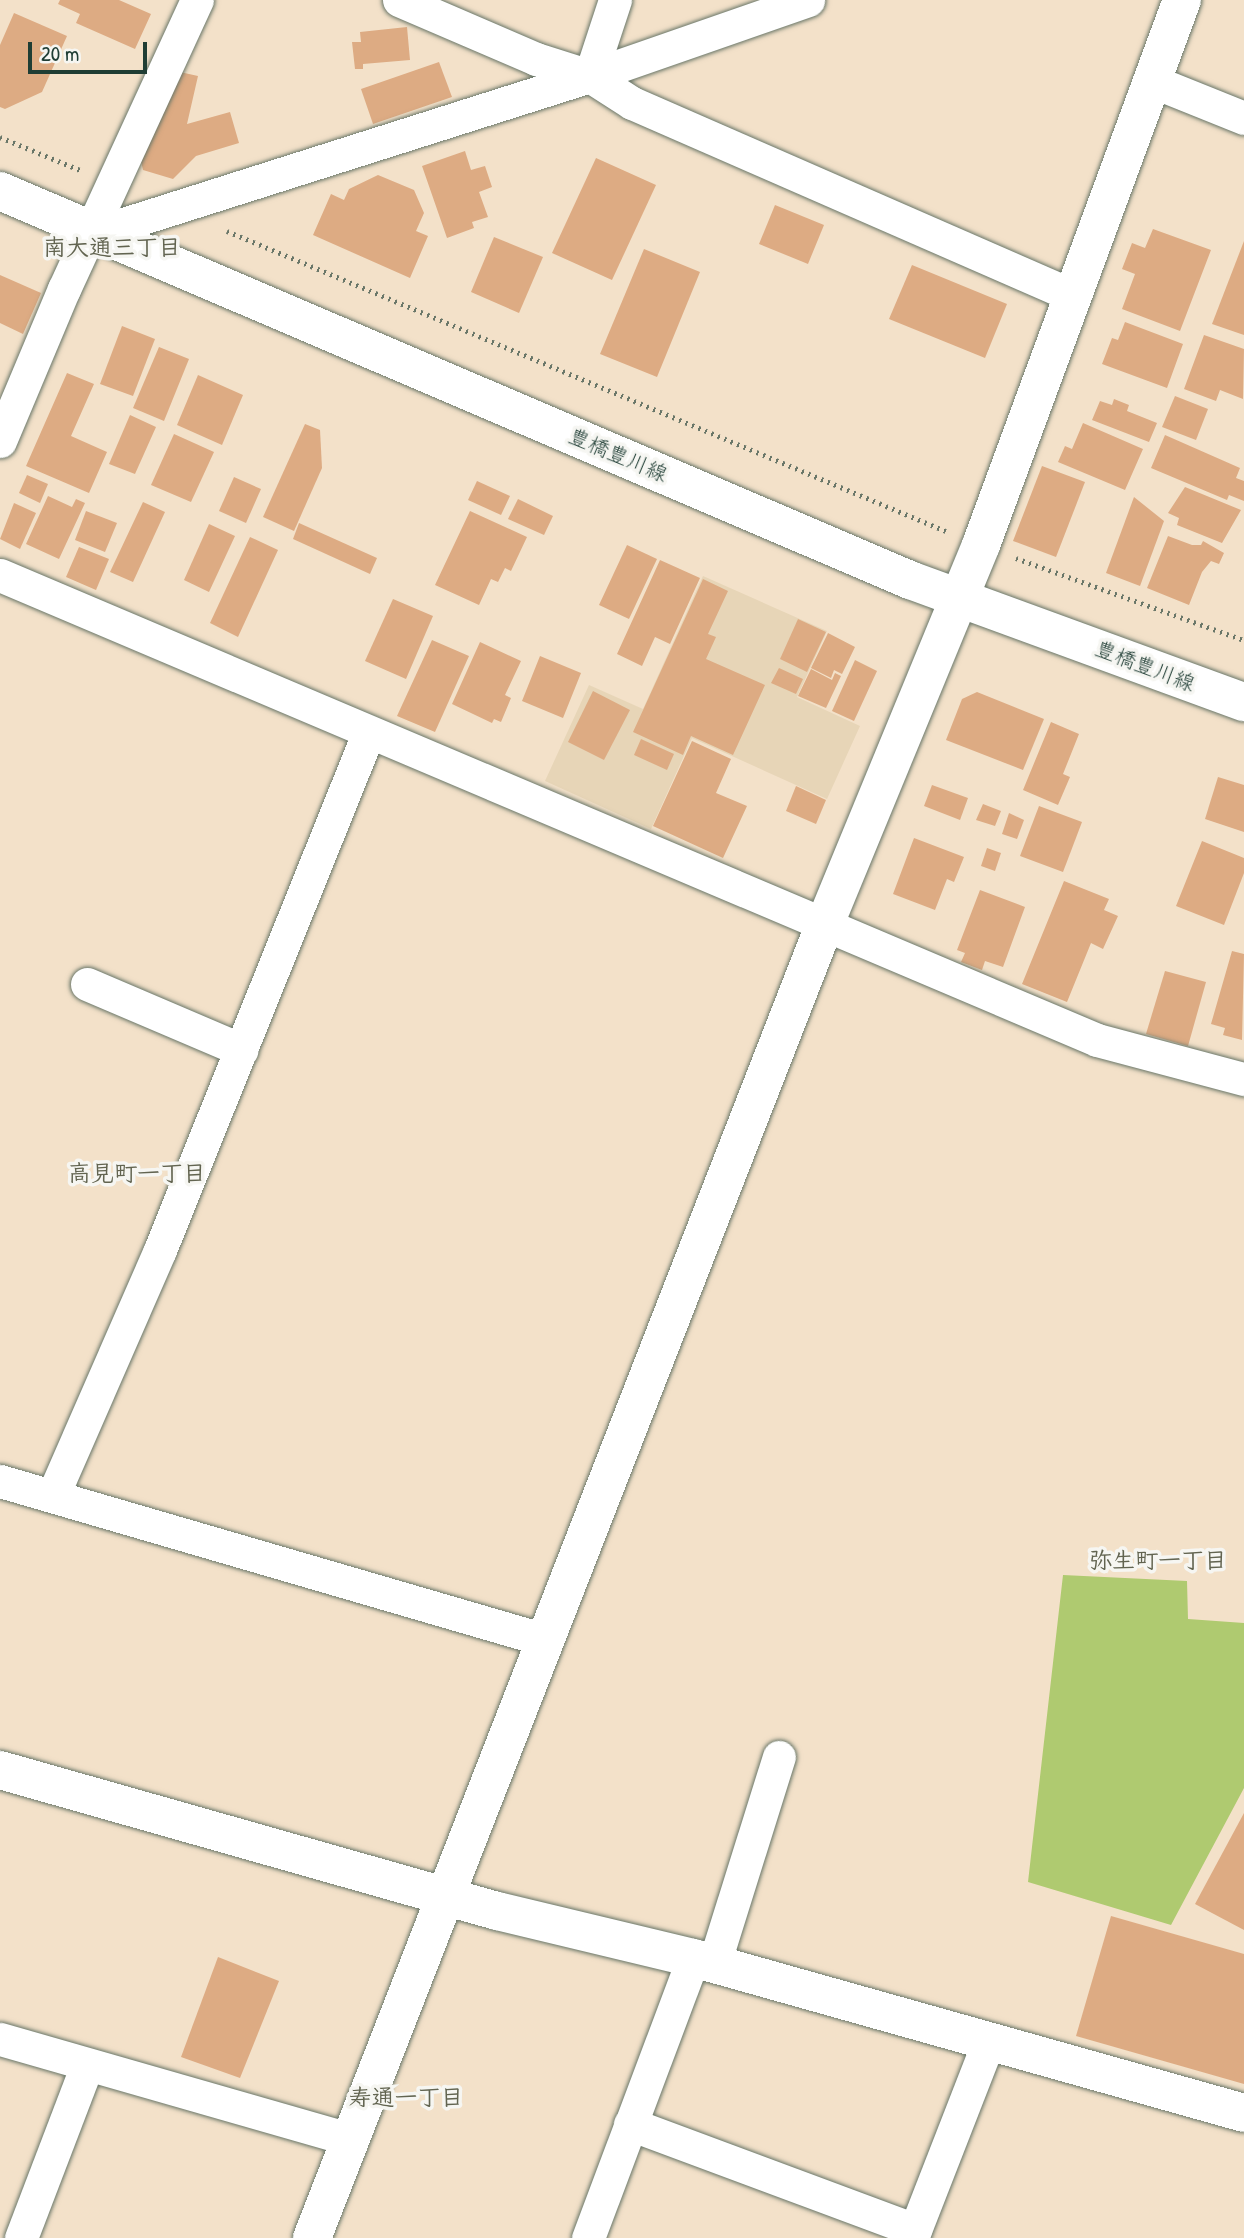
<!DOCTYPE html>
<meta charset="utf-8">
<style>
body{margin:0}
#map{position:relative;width:1244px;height:2238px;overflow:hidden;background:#f3e1c9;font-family:"Patrick Hand","Klee One",sans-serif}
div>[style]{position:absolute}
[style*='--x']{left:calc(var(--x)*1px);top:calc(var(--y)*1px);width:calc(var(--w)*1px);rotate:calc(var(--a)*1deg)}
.built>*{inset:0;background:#e7d5b7}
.green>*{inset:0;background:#afca70}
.building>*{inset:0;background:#ddab83}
.path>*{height:4.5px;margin-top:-2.25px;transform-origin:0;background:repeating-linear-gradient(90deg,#697668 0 2px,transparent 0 7px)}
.roads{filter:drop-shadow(0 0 2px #697668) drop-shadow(0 0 2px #697668)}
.street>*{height:33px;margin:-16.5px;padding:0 16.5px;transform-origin:16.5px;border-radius:16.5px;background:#fff}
.secondary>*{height:38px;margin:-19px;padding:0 19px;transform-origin:19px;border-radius:19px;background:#fff}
span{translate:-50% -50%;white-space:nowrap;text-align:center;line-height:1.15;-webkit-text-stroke:7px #f6f6f2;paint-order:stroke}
.street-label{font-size:21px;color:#1f3d34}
.neighbourhood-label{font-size:23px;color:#626450;font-weight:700}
.scale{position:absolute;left:28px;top:42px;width:119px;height:32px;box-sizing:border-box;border:4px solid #1f3d34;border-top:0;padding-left:9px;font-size:21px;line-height:24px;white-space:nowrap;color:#1f3d34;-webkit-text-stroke:5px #f6f6f2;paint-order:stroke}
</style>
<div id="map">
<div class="built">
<div style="clip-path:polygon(703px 576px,827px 631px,797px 697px,860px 726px,827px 799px,692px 738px,651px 829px,545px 781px,589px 685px,643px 709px)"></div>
</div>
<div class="green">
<div style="clip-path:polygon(1063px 1575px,1187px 1581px,1188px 1619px,1244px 1623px,1244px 1788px,1171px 1925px,1028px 1882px)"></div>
</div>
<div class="building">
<div style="clip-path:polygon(60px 0,119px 0,151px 14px,135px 49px,76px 23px,80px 14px,58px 4px)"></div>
<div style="clip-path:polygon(14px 13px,67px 36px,42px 92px,5px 109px,0 107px,0 45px)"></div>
<div style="clip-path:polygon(407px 27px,410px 60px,363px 64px,363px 69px,355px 69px,352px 42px,361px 42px,360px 32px)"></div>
<div style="clip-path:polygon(439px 62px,452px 97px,373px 124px,361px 89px)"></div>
<div style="clip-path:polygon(171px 70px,198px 76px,187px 124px,230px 112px,239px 143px,196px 156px,173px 179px,143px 170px,136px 139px)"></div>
<div style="clip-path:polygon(465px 151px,471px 170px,485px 166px,492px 187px,479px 192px,488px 217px,472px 222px,474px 228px,447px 238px,422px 166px)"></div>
<div style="clip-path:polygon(596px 158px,656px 185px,612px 280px,552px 253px)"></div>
<div style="clip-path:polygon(378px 175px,414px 190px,424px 213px,416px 231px,428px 236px,410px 278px,313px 235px,331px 194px,344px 200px,349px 189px)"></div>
<div style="clip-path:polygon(775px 205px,824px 225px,808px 264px,759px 244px)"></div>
<div style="clip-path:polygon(1153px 229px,1211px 250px,1180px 331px,1122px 309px,1135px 274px,1122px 269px,1132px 243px,1145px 248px)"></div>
<div style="clip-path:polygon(494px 237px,543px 257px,519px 313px,471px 292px)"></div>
<div style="clip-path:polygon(1244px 241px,1244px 335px,1212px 324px)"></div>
<div style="clip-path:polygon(644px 249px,700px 272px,657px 377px,600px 354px)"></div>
<div style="clip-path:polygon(912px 265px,1007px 304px,985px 358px,889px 319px)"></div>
<div style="clip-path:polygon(0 275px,41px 293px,23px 334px,0 323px)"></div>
<div style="clip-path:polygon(1125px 322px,1183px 344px,1167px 388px,1102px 364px,1112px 338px,1118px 340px)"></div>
<div style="clip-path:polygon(122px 326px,155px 339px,133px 396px,100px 384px)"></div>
<div style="clip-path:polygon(1204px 335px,1244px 349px,1243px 399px,1220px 390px,1216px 401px,1184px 389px)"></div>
<div style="clip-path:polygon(159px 347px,189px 359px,164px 421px,133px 408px)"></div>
<div style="clip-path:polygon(67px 373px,94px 384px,71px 436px,107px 452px,89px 493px,26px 466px)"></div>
<div style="clip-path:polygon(198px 375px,243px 395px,222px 445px,177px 425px)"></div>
<div style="clip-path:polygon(1175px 396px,1208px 409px,1196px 440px,1162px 427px)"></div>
<div style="clip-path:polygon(1114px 399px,1129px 405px,1127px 411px,1157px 423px,1149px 442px,1092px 420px,1100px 401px,1112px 405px)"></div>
<div style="clip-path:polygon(130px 415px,156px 427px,135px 474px,109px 464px)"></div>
<div style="clip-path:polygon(1083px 423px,1143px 449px,1125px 490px,1058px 462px,1065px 446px,1072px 449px)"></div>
<div style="clip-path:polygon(305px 424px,320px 430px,322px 468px,294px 531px,263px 517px)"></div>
<div style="clip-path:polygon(174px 434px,214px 452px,191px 502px,151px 485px)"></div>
<div style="clip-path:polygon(1165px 435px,1240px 468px,1236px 478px,1244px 481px,1244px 501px,1229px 495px,1227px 500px,1151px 468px)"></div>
<div style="clip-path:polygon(1042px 466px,1085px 482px,1056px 557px,1013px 541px)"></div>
<div style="clip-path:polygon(27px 475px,48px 484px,40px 503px,19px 493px)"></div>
<div style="clip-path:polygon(234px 477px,261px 489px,246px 523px,219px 511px)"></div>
<div style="clip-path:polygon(477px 481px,510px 496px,501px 515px,468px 500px)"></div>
<div style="clip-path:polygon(1185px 487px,1241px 510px,1222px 543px,1177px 525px,1179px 518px,1168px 513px)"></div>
<div style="clip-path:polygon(48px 496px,72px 507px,76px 499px,85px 503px,59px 559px,26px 544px)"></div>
<div style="clip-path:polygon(1134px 497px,1164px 521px,1140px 586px,1106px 573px)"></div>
<div style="clip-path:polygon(518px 499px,553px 516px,544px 535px,508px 519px)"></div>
<div style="clip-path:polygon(143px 502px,165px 512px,133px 582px,110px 572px)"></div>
<div style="clip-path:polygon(14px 503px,36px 513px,20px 549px,0 539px)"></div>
<div style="clip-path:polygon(86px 511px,117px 523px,105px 552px,75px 540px)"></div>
<div style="clip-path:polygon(470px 511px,527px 537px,511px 571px,505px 568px,498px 582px,491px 579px,479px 605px,435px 585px)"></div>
<div style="clip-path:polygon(299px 523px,377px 558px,370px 574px,293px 539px)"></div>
<div style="clip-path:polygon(209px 524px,235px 536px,209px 592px,184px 580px)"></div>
<div style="clip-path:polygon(1168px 536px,1192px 545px,1201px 545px,1203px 541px,1224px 553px,1219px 564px,1211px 561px,1202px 572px,1189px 605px,1147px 588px)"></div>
<div style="clip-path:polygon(250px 537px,278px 550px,238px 637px,210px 623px)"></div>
<div style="clip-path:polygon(627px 545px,657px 559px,629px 619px,599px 605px)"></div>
<div style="clip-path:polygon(79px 547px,109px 559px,96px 590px,66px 577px)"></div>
<div style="clip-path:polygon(660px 560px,700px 578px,670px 644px,655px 637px,642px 666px,617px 654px)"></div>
<div style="clip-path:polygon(703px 579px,728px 591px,708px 634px,716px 637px,706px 659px,765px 685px,733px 755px,691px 736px,683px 755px,633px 732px)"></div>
<div style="clip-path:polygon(393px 599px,433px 616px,406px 679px,365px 661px)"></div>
<div style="clip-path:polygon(798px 619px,826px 632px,807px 672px,780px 659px)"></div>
<div style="clip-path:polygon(828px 633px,855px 647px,842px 674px,834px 670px,831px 678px,811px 668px)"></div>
<div style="clip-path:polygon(432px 640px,469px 656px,435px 732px,397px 716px)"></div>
<div style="clip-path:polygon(480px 642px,521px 661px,505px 695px,511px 698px,501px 722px,494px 719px,492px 723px,452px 704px)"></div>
<div style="clip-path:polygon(540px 656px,581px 673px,563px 718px,522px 701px)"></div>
<div style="clip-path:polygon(855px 660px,877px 671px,854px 721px,832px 711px)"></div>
<div style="clip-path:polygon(779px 668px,803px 679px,796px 694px,771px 683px)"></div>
<div style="clip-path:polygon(811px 669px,832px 680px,835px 673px,841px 676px,826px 708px,798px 696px)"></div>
<div style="clip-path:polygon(593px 691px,630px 710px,604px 760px,568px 742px)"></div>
<div style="clip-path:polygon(977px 692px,1044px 719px,1023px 770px,946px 740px,962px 699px)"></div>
<div style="clip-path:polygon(1051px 722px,1079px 734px,1063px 774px,1070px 777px,1058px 805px,1023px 790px)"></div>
<div style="clip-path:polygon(641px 739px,674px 754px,667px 770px,634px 755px)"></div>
<div style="clip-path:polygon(692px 741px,731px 759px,716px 793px,747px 806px,723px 858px,653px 826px)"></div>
<div style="clip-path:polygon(1218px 777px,1244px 785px,1244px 832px,1205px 819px)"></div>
<div style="clip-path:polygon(932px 785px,968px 798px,960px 820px,924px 806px)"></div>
<div style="clip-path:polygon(796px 786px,826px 800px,816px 824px,786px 811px)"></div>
<div style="clip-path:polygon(983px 804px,1001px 811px,995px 826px,976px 820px)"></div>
<div style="clip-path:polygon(1039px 806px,1082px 822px,1063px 872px,1020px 856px)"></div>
<div style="clip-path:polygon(1009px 813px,1024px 820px,1017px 839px,1002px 834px)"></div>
<div style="clip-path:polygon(914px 838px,964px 857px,954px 882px,947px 879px,935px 910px,893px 894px)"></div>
<div style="clip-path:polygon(1202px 841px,1244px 858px,1244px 873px,1224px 925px,1176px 906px)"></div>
<div style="clip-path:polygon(987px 848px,1001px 853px,995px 871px,981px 866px)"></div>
<div style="clip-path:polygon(1064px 881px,1109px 899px,1104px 910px,1118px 916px,1103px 949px,1091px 943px,1067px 1002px,1022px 984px)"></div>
<div style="clip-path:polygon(980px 890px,1025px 907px,1003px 967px,985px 961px,982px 970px,961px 962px,965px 953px,957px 950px)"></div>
<div style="clip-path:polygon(1232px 951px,1244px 954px,1242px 1040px,1223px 1035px,1225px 1028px,1211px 1024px)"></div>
<div style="clip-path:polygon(1165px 971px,1206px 982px,1188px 1046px,1146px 1034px)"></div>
<div style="clip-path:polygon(1244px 1813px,1244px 1930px,1195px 1904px)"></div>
<div style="clip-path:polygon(1111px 1916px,1244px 1954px,1244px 2084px,1076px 2036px)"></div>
<div style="clip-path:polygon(218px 1957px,279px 1981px,240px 2078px,181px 2057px)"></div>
</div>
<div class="path">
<div style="--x:0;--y:137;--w:87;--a:22.4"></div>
<div style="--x:227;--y:231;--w:779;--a:22.65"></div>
<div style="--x:1016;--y:558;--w:242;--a:19.8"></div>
</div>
<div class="roads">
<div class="street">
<div style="--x:399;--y:0;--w:149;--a:23.3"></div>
<div style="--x:536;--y:59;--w:57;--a:17.5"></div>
<div style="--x:590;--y:76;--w:50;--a:32.7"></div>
<div style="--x:632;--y:103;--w:479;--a:23.6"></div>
<div style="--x:590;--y:76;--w:80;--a:-71.8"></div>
<div style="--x:1152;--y:81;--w:99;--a:21.9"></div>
<div style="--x:92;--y:234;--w:522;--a:-17.6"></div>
<div style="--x:590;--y:76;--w:231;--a:-19.2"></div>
<div style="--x:0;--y:441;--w:165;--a:-67.2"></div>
<div style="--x:64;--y:289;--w:318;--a:-65.3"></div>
<div style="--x:0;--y:575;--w:1191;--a:22.97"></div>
<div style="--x:1097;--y:1040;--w:152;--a:14.9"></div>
<div style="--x:87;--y:984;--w:168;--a:23.1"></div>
<div style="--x:0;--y:1481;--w:568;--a:16.26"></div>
<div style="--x:53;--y:1495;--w:267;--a:-66.4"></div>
<div style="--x:160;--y:1250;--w:556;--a:-68.05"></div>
<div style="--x:714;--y:1964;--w:217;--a:-72.6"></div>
<div style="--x:0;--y:2039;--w:366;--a:16"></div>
<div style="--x:630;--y:2124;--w:304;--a:20.4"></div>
<div style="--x:21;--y:2238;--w:185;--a:-69.1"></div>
<div style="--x:588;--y:2238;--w:299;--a:-69.4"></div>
<div style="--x:912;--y:2238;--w:212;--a:-68.7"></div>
</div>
<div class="secondary">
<div style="--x:0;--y:191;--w:990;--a:23.15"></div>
<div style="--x:910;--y:580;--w:356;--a:20.1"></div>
<div style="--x:0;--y:1770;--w:517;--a:15.84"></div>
<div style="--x:497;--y:1911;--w:202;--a:13.5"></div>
<div style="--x:693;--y:1958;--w:572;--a:15.71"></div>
<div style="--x:312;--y:2238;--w:1408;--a:-68.68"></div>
<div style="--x:824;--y:926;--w:412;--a:-67.6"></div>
<div style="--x:981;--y:545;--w:581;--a:-69.76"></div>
</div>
</div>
<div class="street-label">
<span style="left:618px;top:455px;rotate:23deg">豊橋豊川線</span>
<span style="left:1145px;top:666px;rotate:21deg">豊橋豊川線</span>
</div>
<div class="neighbourhood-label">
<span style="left:112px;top:247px">南大通三丁目</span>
<span style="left:137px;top:1173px">高見町一丁目</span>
<span style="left:1158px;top:1560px">弥生町一丁目</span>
<span style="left:406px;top:2097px">寿通一丁目</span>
</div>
<div class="scale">20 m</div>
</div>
